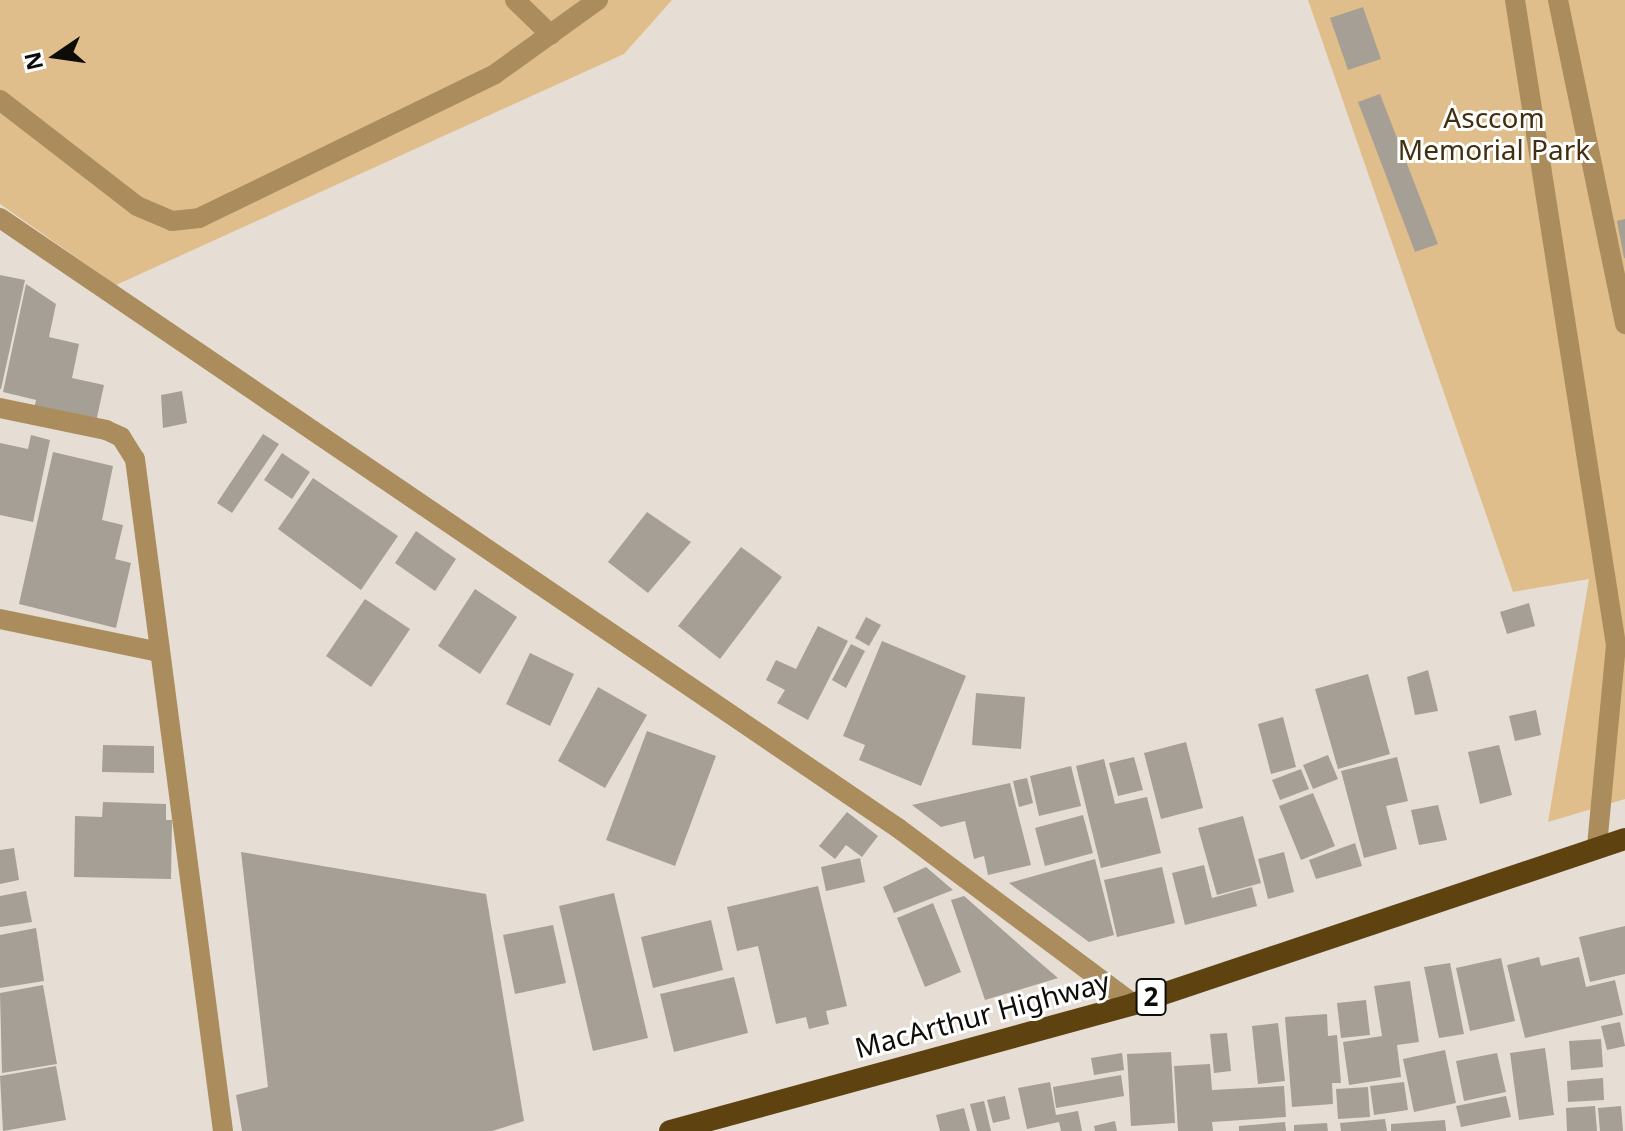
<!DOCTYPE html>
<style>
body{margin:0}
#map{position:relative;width:1625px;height:1131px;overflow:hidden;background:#e6ded4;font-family:"Noto Sans",sans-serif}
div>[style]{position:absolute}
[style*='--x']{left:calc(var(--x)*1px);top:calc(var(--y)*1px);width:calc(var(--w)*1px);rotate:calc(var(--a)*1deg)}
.green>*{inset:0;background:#dfbe8b}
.building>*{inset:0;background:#a69f95}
.service>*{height:20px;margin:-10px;padding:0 10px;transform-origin:10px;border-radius:10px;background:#ab8d5d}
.minor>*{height:20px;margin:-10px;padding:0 10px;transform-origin:10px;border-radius:10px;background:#ab8d5d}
.trunk>*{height:22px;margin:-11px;padding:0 11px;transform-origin:11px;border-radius:11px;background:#5e420f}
span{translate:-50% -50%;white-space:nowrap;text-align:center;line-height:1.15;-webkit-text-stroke:6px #fff;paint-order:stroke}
.shield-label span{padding:2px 6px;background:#fff;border:2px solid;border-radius:6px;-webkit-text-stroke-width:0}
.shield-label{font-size:26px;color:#0e0c08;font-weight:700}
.park-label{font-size:28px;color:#422f0f}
.street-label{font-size:28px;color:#0e0c08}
.north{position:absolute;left:16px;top:16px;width:80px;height:80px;-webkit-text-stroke:6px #fff;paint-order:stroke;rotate:257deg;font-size:22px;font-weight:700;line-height:32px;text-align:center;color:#0e0c08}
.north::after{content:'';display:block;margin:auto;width:28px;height:36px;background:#0e0c08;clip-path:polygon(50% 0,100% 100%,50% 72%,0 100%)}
</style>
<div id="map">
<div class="green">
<div style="clip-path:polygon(0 0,672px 0,624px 54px,116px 285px,0 204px)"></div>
<div style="clip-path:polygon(1308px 0,1625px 0,1625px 799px,1548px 822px,1589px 579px,1513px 592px)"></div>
</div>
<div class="building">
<div style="clip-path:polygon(1363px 7px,1381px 59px,1348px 70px,1330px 18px)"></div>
<div style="clip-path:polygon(1380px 94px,1438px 244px,1415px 252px,1358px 102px)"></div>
<div style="clip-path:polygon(1625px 219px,1625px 258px,1624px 258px,1617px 221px)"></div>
<div style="clip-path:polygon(0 275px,25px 280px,1px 389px,0 389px)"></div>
<div style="clip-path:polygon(26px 284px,56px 304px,49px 337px,79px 344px,72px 378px,104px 385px,96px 422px,34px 409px,36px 400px,3px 392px)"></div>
<div style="clip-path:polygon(182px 391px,187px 423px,163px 428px,161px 395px)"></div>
<div style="clip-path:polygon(263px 434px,279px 444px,232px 513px,217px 503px)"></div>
<div style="clip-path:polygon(31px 435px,50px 440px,33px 522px,0 515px,0 443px,28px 449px)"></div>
<div style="clip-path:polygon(53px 452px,113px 466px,102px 520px,123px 525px,115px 559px,131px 563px,116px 628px,19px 604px)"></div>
<div style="clip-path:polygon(282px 453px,310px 472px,292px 499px,264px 480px)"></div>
<div style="clip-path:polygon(313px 478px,398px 536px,361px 590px,278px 529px)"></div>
<div style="clip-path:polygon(647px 512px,691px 542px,648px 593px,608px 562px)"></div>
<div style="clip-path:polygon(416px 531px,456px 559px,435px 591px,395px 563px)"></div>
<div style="clip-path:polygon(741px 547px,782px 577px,720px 659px,678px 626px)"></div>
<div style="clip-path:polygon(475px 589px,517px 617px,480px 674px,438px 646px)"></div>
<div style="clip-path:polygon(365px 599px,410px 629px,371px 687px,326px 656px)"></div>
<div style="clip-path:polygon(1529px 603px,1535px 626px,1507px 634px,1500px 612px)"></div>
<div style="clip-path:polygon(866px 617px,881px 625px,869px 646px,855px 638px)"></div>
<div style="clip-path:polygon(818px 626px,848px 641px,808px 720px,777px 703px,785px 690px,766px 680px,776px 660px,796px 669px)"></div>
<div style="clip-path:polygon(882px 641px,966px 676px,921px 786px,859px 760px,865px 745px,843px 736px)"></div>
<div style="clip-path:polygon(851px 644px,865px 651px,846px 688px,832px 680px)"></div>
<div style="clip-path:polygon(530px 653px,574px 674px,550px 726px,506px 704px)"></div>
<div style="clip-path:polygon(1428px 670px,1438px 711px,1415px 715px,1407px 677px)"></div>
<div style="clip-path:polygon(1368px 674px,1390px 754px,1338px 769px,1315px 689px)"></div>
<div style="clip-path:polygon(598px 687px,647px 715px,605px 788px,558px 761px)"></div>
<div style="clip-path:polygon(976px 693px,1025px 697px,1021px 749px,972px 745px)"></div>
<div style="clip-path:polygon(1536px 710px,1541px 735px,1515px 741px,1509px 716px)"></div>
<div style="clip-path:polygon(1283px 717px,1296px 767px,1271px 774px,1258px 724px)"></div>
<div style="clip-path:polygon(647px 731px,716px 756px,675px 866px,606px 840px)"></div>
<div style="clip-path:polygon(1186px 742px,1203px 808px,1161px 819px,1144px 753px)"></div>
<div style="clip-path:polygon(103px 745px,154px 746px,154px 773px,102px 772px)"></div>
<div style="clip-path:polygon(1499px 745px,1512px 795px,1480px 804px,1468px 752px)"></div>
<div style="clip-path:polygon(1328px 755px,1338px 779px,1313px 789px,1303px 765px)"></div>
<div style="clip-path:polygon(1134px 757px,1143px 790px,1118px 796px,1109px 763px)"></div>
<div style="clip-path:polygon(1397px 757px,1408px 801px,1386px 806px,1397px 849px,1364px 858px,1341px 771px)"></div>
<div style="clip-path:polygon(1104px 759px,1115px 804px,1147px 797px,1161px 853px,1101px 868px,1076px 766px)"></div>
<div style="clip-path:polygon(1071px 766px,1081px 806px,1039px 816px,1030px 776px)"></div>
<div style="clip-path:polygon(1301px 769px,1309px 789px,1280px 800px,1272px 780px)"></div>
<div style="clip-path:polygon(1027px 778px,1033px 803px,1019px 807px,1013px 781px)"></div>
<div style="clip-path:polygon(1010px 783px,1031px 865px,988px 875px,984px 856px,974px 859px,965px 821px,941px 827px,912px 805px)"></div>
<div style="clip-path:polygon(1313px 793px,1335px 846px,1301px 860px,1279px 806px)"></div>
<div style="clip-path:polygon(103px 802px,166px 804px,166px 820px,172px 820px,171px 879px,74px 877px,75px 816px,102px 817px)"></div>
<div style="clip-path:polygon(1438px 805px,1447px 840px,1419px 845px,1411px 810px)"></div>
<div style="clip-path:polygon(847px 812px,878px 836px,862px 857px,846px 845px,835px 859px,819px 846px)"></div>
<div style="clip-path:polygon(1083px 815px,1093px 853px,1045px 866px,1035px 828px)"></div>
<div style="clip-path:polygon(1243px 816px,1261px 883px,1217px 895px,1198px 828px)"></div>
<div style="clip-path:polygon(1355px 843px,1362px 866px,1316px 879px,1309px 860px)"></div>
<div style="clip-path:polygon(14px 848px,19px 880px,0 884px,0 850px)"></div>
<div style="clip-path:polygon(241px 852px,486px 894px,524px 1121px,492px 1131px,242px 1131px,236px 1095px,268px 1087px)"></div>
<div style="clip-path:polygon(1284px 852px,1294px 892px,1268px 899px,1258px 859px)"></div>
<div style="clip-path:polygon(860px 858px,865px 882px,826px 891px,821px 867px)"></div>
<div style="clip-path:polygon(1095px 859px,1114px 935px,1089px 942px,1009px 883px)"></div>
<div style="clip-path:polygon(1204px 865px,1212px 898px,1252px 887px,1257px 906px,1185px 925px,1172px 873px)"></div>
<div style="clip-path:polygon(926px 867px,953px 890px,894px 913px,883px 887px)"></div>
<div style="clip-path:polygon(1162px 867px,1175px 923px,1117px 937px,1104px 880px)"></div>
<div style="clip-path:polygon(818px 886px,847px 1006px,826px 1011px,829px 1024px,809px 1029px,806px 1017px,776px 1024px,758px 946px,737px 951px,727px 907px)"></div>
<div style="clip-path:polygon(26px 891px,32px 922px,0 927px,0 896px)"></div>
<div style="clip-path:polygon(614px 893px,648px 1038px,593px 1051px,559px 906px)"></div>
<div style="clip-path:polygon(964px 896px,1030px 954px,1058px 978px,985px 1000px,951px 900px)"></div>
<div style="clip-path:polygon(933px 903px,961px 972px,925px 987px,897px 918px)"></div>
<div style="clip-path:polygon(711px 920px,723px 970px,653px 988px,641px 937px)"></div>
<div style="clip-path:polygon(553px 925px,566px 983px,515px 994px,503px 935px)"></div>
<div style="clip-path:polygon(1625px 926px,1625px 974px,1590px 982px,1579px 937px)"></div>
<div style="clip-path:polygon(36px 928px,44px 981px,0 988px,0 935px)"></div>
<div style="clip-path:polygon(1539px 957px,1541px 966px,1579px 957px,1586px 987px,1615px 980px,1623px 1015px,1525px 1038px,1507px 965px)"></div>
<div style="clip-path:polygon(1501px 958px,1515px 1021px,1470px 1031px,1456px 968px)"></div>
<div style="clip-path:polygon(1450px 963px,1464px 1034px,1439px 1038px,1424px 967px)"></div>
<div style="clip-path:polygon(734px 977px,748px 1033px,674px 1052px,660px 994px)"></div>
<div style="clip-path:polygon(1410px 981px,1419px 1042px,1397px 1045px,1401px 1077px,1349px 1085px,1343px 1042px,1382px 1036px,1374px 986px)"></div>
<div style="clip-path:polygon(43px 985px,57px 1064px,2px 1073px,0 993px)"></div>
<div style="clip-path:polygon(1366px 1000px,1370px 1035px,1341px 1038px,1337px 1003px)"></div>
<div style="clip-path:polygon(1327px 1014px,1328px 1036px,1337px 1035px,1341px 1083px,1332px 1083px,1333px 1104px,1292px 1107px,1285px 1017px)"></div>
<div style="clip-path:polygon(1620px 1022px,1625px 1046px,1607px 1050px,1601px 1026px)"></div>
<div style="clip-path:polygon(1278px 1023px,1285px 1081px,1258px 1084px,1252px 1026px)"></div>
<div style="clip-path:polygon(1227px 1033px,1231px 1071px,1214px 1073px,1210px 1034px)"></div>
<div style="clip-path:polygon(1601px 1039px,1603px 1067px,1571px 1070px,1569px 1041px)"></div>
<div style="clip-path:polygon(1545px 1048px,1554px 1115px,1519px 1120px,1510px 1053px)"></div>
<div style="clip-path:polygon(1445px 1050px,1456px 1103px,1414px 1112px,1403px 1059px)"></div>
<div style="clip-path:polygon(1171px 1052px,1175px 1123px,1131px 1126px,1127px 1054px)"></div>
<div style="clip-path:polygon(1122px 1053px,1124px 1070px,1094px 1075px,1091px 1058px)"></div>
<div style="clip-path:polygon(1497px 1053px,1506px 1092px,1464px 1101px,1456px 1061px)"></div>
<div style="clip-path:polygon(1210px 1064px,1212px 1090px,1284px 1086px,1286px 1117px,1212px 1122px,1213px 1131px,1178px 1131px,1174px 1066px)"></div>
<div style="clip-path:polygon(56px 1066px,66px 1120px,3px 1131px,0 1076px)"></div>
<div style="clip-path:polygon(1121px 1075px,1124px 1096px,1056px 1108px,1053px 1087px)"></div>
<div style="clip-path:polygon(1603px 1078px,1604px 1100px,1568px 1102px,1567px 1081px)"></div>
<div style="clip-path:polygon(1050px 1082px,1056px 1115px,1078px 1111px,1082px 1131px,1061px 1131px,1059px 1122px,1027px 1129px,1018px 1088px)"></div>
<div style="clip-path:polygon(1404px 1082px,1408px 1110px,1374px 1115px,1370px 1086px)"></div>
<div style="clip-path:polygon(1368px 1087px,1370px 1117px,1338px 1119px,1336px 1089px)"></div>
<div style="clip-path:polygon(1005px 1096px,1010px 1119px,993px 1123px,987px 1100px)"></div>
<div style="clip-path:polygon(1506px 1096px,1511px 1117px,1461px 1127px,1456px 1106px)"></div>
<div style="clip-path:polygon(984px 1101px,991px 1131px,977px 1131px,970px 1104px)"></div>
<div style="clip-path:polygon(1595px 1106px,1597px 1131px,1567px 1131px,1566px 1108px)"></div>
<div style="clip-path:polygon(1621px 1106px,1623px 1131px,1600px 1131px,1598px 1108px)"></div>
<div style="clip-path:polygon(964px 1108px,970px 1131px,940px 1131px,936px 1115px)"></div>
<div style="clip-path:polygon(1385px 1119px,1387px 1131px,1341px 1131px,1340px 1123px)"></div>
<div style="clip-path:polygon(1445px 1120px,1446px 1131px,1391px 1131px,1391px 1124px)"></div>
<div style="clip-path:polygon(1115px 1121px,1117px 1131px,1095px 1131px,1094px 1126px)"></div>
<div style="clip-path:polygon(1285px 1122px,1286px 1131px,1239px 1131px,1239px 1126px)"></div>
<div style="clip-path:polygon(1327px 1123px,1328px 1131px,1294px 1131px,1294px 1125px)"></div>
</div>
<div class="service">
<div style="--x:515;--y:0;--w:50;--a:44.2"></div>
<div style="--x:1515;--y:0;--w:653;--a:81.1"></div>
<div style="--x:1616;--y:645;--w:203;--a:95.4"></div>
<div style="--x:1558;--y:0;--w:331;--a:78.3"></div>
<div style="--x:0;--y:100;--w:173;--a:37.7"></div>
<div style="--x:137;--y:206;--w:38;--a:23"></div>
<div style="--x:172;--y:221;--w:27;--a:-6"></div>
<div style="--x:199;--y:218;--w:329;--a:-25.9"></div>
<div style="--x:495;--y:74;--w:127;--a:-35.7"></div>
</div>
<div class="minor">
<div style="--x:0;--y:218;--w:1086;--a:34.19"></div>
<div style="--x:898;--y:828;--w:294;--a:36.8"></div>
<div style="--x:0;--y:408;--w:108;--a:11.7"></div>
<div style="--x:106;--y:430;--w:17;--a:25"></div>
<div style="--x:121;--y:437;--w:26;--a:58"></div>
<div style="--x:135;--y:459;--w:678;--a:82.54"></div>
<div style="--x:0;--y:619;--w:162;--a:11.7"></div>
</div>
<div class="trunk">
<div style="--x:670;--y:1131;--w:480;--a:-15.3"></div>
<div style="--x:1133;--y:1004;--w:519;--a:-18.54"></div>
</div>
<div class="shield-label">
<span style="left:1151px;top:997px">2</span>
</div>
<div class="park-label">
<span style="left:1494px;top:133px">Asccom<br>Memorial Park</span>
</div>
<div class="street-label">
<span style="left:982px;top:1014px;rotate:-15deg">MacArthur Highway</span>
</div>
<div class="north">N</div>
</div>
